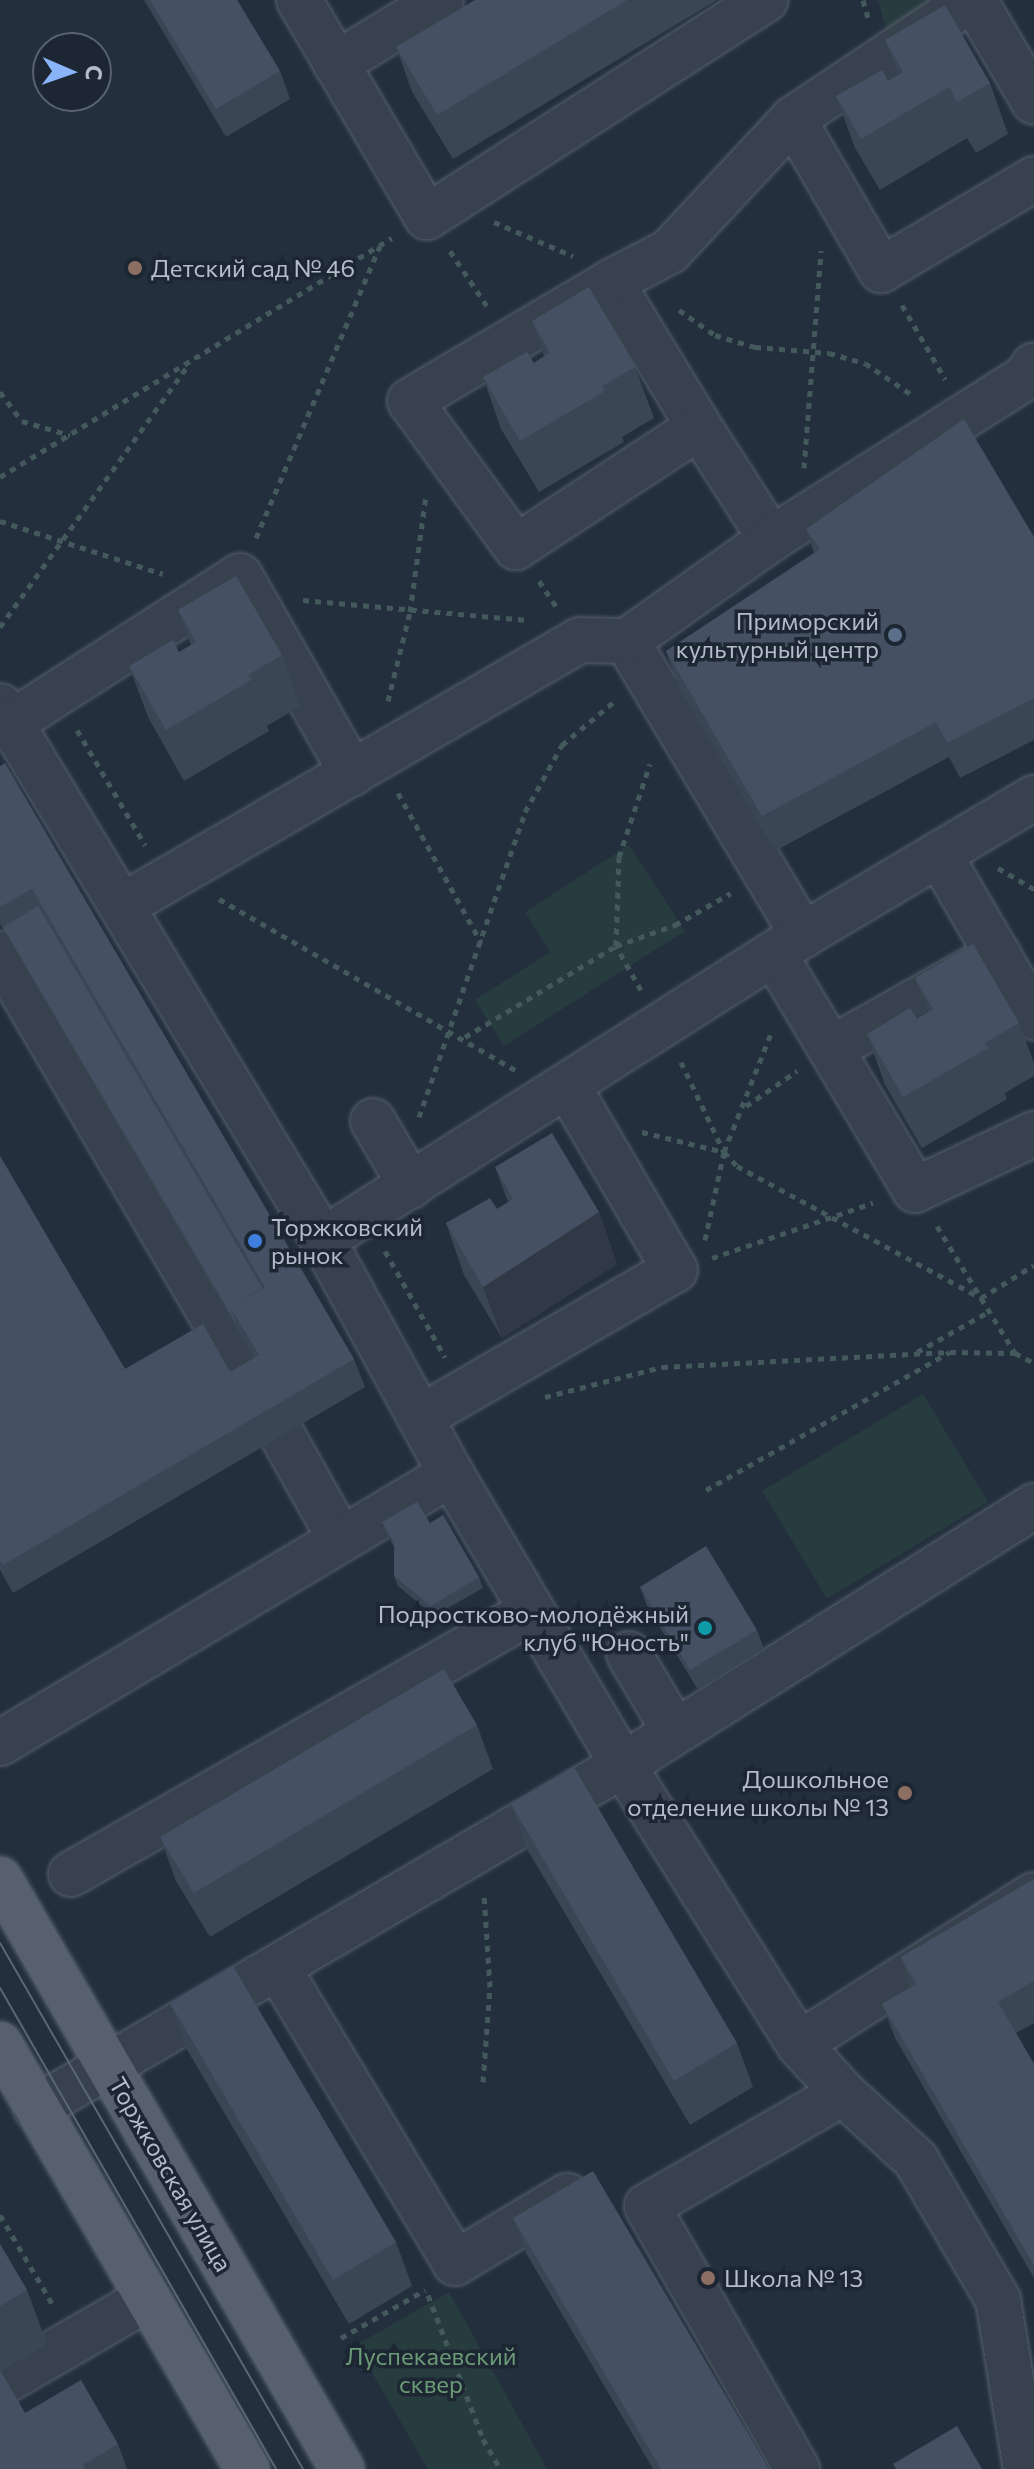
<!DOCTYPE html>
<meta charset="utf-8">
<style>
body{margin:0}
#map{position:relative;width:1034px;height:2469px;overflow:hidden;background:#242f3e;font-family:Commissioner,sans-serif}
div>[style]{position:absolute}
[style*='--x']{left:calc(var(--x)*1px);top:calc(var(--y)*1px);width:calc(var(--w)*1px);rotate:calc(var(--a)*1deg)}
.green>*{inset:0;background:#263c3f}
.path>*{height:5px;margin-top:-2.5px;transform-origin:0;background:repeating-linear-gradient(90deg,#44595c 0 6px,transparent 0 12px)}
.roads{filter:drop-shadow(0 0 2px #565f6c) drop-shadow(0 0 2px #565f6c)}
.minor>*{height:44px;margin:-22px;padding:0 22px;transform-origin:22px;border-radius:22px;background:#38414e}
.major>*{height:44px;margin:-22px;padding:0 22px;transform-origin:22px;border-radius:22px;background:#56606e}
.tram>*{height:2px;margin:-1px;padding:0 1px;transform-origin:1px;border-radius:1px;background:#5a6575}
.wall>*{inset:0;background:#3b4654}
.shaded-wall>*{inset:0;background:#303945}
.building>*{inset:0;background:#455162}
.dots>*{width:22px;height:22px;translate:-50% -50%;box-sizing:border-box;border:4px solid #1d2633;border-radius:50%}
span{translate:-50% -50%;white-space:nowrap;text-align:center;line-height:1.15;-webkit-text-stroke:7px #1d2633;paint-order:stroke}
.poi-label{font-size:24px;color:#b4bcc9}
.left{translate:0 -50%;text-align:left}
.right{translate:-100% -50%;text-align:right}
.street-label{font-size:24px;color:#b4bcc9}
.park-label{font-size:24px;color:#6b9a76}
.north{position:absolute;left:32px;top:32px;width:80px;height:80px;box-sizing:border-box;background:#1d2633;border:2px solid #59626f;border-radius:50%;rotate:92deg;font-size:22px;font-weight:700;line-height:32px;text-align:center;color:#b4bcc9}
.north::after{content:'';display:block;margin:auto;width:28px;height:36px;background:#8ab4f8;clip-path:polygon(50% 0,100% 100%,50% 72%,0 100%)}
</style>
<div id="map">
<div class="green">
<div style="clip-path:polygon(878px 0,942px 0,888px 37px)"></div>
<div style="clip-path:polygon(629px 845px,685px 931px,504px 1046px,475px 1000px,550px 952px,525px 912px)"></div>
<div style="clip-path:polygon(923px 1394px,988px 1502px,827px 1599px,762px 1491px)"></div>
<div style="clip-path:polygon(449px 2292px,547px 2469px,428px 2469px,356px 2345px)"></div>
</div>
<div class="path">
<div style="--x:863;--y:0;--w:19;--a:74"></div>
<div style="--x:494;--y:222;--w:86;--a:23.3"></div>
<div style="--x:450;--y:251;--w:66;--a:56.1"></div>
<div style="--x:902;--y:305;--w:86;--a:59.8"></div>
<div style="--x:679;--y:310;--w:44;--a:34.8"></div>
<div style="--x:715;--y:335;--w:42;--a:16.7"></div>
<div style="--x:755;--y:347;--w:74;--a:4.6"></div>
<div style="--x:829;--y:353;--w:37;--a:16"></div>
<div style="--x:865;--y:363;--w:60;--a:34.2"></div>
<div style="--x:0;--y:392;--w:36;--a:53"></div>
<div style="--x:22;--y:421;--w:50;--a:16.3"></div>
<div style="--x:804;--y:468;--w:218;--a:-85.5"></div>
<div style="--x:0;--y:477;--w:459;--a:-31.4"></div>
<div style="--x:0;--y:521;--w:171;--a:18"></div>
<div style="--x:256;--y:538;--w:317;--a:-67"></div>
<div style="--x:539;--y:581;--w:30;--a:56"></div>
<div style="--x:303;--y:600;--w:226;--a:5.1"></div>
<div style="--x:0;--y:627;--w:324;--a:-54.3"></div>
<div style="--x:388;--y:701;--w:92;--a:-76.1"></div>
<div style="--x:410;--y:612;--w:118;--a:-82.2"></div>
<div style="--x:77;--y:730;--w:134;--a:59.4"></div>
<div style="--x:398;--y:793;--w:171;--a:60.9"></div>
<div style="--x:998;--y:868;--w:42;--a:30.3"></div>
<div style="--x:219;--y:899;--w:342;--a:30"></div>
<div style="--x:641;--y:990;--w:51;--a:-119.6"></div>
<div style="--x:616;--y:946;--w:89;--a:-88.1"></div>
<div style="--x:619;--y:857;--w:98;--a:-71.6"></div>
<div style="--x:465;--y:1037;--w:176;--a:-31.1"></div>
<div style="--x:616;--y:946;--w:63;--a:-19.6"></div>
<div style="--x:675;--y:925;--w:64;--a:-29.7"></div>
<div style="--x:681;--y:1062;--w:100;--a:64.5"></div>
<div style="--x:724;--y:1152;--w:19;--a:47"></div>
<div style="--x:737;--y:1166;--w:277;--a:28.4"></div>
<div style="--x:981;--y:1298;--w:65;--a:58.3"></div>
<div style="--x:746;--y:1106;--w:62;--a:-34.5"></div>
<div style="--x:419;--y:1117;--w:323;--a:-70.8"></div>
<div style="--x:525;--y:812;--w:77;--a:-61.1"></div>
<div style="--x:562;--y:745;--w:70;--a:-39.8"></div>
<div style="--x:642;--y:1132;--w:84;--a:13.7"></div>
<div style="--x:937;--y:1226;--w:84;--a:58.6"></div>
<div style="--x:981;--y:1298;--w:62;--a:-31.9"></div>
<div style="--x:705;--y:1240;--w:90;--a:-77.8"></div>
<div style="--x:724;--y:1152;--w:128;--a:-68.4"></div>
<div style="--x:385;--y:1251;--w:122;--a:60.5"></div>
<div style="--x:712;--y:1258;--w:170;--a:-18.9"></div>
<div style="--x:917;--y:1352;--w:84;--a:-29.3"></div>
<div style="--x:545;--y:1397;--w:121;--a:-14.4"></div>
<div style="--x:662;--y:1367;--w:288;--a:-3"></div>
<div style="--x:706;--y:1490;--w:280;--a:-29.5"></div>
<div style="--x:950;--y:1352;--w:65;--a:0.9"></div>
<div style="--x:1015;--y:1353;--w:21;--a:28"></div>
<div style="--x:483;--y:2082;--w:95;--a:-85.8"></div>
<div style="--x:490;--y:1987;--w:93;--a:-93.7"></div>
<div style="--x:0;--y:2215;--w:104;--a:59.5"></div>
<div style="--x:428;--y:2295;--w:154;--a:69.1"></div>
<div style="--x:483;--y:2439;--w:34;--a:60"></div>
<div style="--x:341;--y:2338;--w:97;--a:-29.7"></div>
</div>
<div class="roads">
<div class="minor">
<div style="--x:299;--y:0;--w:252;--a:59.5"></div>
<div style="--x:427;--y:217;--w:402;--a:-32.7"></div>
<div style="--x:974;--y:0;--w:118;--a:59.5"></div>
<div style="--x:336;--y:64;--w:123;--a:-31.4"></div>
<div style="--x:793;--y:119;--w:175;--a:59.8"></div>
<div style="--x:881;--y:270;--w:178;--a:-30.7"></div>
<div style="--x:611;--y:282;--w:170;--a:58.7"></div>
<div style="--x:699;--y:427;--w:219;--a:146.7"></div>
<div style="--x:516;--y:547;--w:180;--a:-126"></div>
<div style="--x:410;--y:401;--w:234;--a:-30.6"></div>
<div style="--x:611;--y:282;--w:67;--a:-27.7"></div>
<div style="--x:670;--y:251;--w:180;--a:-47"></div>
<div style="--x:793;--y:119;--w:214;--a:-33.8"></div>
<div style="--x:699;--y:427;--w:133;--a:57.3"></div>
<div style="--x:627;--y:641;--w:343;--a:59.1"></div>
<div style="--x:0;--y:706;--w:20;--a:57"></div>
<div style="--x:11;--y:723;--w:272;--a:-32.7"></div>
<div style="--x:240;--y:576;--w:227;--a:60.4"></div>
<div style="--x:11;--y:723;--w:604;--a:58.89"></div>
<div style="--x:323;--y:1240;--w:267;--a:61.3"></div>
<div style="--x:451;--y:1474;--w:338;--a:59.4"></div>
<div style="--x:623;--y:1765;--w:330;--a:57.8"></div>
<div style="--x:799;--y:2044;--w:66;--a:48.1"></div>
<div style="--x:843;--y:2093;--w:226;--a:150"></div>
<div style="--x:647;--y:2206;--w:303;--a:60.3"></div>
<div style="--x:939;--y:854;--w:189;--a:59.8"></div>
<div style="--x:122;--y:906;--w:530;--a:-30.15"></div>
<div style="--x:580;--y:640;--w:47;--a:1.2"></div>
<div style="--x:627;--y:641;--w:176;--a:-35.3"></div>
<div style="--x:771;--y:539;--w:302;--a:-32.4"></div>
<div style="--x:1026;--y:377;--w:14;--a:-56"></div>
<div style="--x:0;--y:954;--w:506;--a:59.64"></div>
<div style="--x:774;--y:954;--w:275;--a:59.1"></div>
<div style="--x:915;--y:1190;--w:132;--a:-25.2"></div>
<div style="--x:831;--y:1049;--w:192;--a:-29.4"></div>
<div style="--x:373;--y:1121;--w:75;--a:59.7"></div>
<div style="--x:323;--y:1240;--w:569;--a:-32.43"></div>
<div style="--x:803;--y:935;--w:269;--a:-30.7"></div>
<div style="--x:423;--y:1416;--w:291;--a:-30.1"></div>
<div style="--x:675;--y:1270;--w:212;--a:-120.3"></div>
<div style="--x:282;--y:1435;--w:120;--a:60.7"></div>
<div style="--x:629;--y:1654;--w:88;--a:59.4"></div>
<div style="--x:0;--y:1743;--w:525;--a:-30.81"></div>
<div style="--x:71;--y:1874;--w:529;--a:-29.72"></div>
<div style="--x:278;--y:1968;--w:344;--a:59"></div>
<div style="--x:455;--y:2263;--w:131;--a:-30.9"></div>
<div style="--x:799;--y:2044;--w:278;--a:-32.4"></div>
<div style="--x:843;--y:2093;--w:99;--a:42.5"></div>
<div style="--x:916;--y:2160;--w:162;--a:59.6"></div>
<div style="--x:998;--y:2300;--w:171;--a:80.6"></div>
<div style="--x:36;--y:2108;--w:680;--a:-30.3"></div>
<div style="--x:623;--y:1765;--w:486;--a:-32.2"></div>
<div style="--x:0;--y:2384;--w:168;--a:-30.1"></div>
</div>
<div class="major">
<div style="--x:0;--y:1879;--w:682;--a:59.9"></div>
<div style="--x:0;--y:2044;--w:492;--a:59.8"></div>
</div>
</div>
<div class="tram">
<div style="--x:0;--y:1943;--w:607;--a:60.06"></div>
<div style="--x:0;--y:1988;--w:555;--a:60.15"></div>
</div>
<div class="wall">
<div style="clip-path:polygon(144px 0,237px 0,280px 71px,290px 99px,226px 137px)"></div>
<div style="clip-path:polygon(475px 0,717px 0,453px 159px,412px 92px,396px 47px)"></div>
<div style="clip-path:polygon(885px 40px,990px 83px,1008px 134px,976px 153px,967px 138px,880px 190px,855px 148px,836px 96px,888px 81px,898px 75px)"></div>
<div style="clip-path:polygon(532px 321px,635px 367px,654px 418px,622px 437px,624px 442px,539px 492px,501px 429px,483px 377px,534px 363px,544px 356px)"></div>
<div style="clip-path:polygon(806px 529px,1034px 537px,1034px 740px,960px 778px,949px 757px,775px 851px,678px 686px,666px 651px,814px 553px)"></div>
<div style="clip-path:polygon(178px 610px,282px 655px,300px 706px,267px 726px,269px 731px,184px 781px,148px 717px,129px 666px,179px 652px,191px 645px)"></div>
<div style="clip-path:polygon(0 766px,354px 1359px,365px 1387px,13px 1593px,0 1570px,0 1156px,125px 1369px,230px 1372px,254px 1358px,0 924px)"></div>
<div style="clip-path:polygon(915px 978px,1019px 1023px,1034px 1063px,1034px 1076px,1005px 1093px,1007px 1099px,922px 1148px,885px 1085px,867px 1034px,917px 1019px,928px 1012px)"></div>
<div style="clip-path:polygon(495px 1167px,599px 1212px,617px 1264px,502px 1338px,464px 1275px,446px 1223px,497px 1209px,508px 1202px)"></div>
<div style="clip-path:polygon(382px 1522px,430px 1523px,479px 1577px,483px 1588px,434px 1616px,398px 1586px,394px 1576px,394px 1547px,386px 1532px)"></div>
<div style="clip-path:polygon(640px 1587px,757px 1630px,764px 1649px,698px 1690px,647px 1606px)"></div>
<div style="clip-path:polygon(477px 1725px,493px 1769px,210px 1937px,176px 1881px,160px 1837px)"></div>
<div style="clip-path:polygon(511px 1804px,737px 2043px,753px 2087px,690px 2125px,527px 1849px)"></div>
<div style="clip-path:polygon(1034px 1879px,1034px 2023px,1016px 2033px,1034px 2064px,1034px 2278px,895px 2038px,882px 2004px,911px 1987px,901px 1957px)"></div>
<div style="clip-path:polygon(170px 2003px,396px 2242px,412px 2286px,349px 2324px,186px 2048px)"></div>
<div style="clip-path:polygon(513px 2218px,769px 2469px,653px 2469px,526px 2253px)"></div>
<div style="clip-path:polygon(0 2244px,27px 2290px,47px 2344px,1px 2371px,25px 2413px,118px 2444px,127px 2469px,0 2469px)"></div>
</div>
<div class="shaded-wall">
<div style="clip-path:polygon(599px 1212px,617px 1264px,502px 1338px,483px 1287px)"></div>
</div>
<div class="building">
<div style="clip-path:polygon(150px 0,237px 0,280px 71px,216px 109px)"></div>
<div style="clip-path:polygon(475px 0,627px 0,437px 115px,396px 47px)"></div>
<div style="clip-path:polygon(945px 5px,990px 83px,957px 102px,949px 87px,861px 139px,836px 96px,882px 70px,888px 81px,903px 72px,885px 40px)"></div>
<div style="clip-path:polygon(589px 287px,635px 367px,602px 386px,605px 391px,520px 441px,483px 377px,527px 352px,534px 363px,550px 353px,532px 321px)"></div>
<div style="clip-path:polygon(964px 419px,1034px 537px,1034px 698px,947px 743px,936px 722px,762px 816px,666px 651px,820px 549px,806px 529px)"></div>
<div style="clip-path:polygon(236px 576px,282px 655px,248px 675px,251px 680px,166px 730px,129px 666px,173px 640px,179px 652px,196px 642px,178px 610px)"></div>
<div style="clip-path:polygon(5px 763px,354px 1359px,3px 1565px,0 1560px,0 1156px,125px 1369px,203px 1324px,230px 1372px,259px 1355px,230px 1307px,265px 1287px,32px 889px,0 907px,0 766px)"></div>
<div style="clip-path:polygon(38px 906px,262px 1288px,230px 1307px,237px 1325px,3px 927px)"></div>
<div style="clip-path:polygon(973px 944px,1019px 1023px,985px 1043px,988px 1048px,903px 1097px,867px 1034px,910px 1008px,917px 1019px,933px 1009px,915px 978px)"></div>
<div style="clip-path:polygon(552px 1133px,599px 1212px,483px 1287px,446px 1223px,490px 1198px,497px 1209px,513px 1199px,495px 1167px)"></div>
<div style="clip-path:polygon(417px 1502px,430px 1523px,443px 1515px,479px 1577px,431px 1606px,394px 1576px,394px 1543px,382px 1522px)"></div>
<div style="clip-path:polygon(706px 1546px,757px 1630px,690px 1670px,640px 1587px)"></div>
<div style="clip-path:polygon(444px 1669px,477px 1725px,194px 1893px,160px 1837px)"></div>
<div style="clip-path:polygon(574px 1767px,737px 2043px,674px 2081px,511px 1804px)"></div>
<div style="clip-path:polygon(1034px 1879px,1034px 1981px,998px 2002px,1034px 2064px,1034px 2265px,882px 2004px,916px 1984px,901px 1957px)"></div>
<div style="clip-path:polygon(233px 1966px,396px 2242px,333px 2280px,170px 2003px)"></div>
<div style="clip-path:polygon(593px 2171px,769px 2469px,661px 2469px,513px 2218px)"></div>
<div style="clip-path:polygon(0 2244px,27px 2290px,0 2306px)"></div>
<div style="clip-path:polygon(0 2370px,25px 2413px,81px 2380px,118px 2444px,83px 2465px,85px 2469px,0 2469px)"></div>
<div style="clip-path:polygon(957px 2426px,982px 2469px,896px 2469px,893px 2464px)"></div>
</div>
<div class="dots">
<div style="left:135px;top:268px;background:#8d6e63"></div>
<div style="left:895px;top:635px;background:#5c6f8a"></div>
<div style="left:255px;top:1241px;background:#3f7fe0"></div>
<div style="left:705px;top:1628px;background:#0f9aa8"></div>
<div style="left:905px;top:1793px;background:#8d6e63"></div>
<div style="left:708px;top:2278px;background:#8d6e63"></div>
</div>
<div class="poi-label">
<span class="left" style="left:151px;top:268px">Детский сад № 46</span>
<span class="right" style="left:879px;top:635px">Приморский<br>культурный центр</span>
<span class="left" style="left:271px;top:1241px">Торжковский<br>рынок</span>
<span class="right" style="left:689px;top:1628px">Подростково-молодёжный<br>клуб "Юность"</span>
<span class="right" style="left:889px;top:1793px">Дошкольное<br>отделение школы № 13</span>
<span class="left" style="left:724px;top:2278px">Школа № 13</span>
</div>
<div class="street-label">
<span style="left:171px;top:2174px;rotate:60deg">Торжковская улица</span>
</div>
<div class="park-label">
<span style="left:431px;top:2370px">Луспекаевский<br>сквер</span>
</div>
<div class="north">С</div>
</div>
